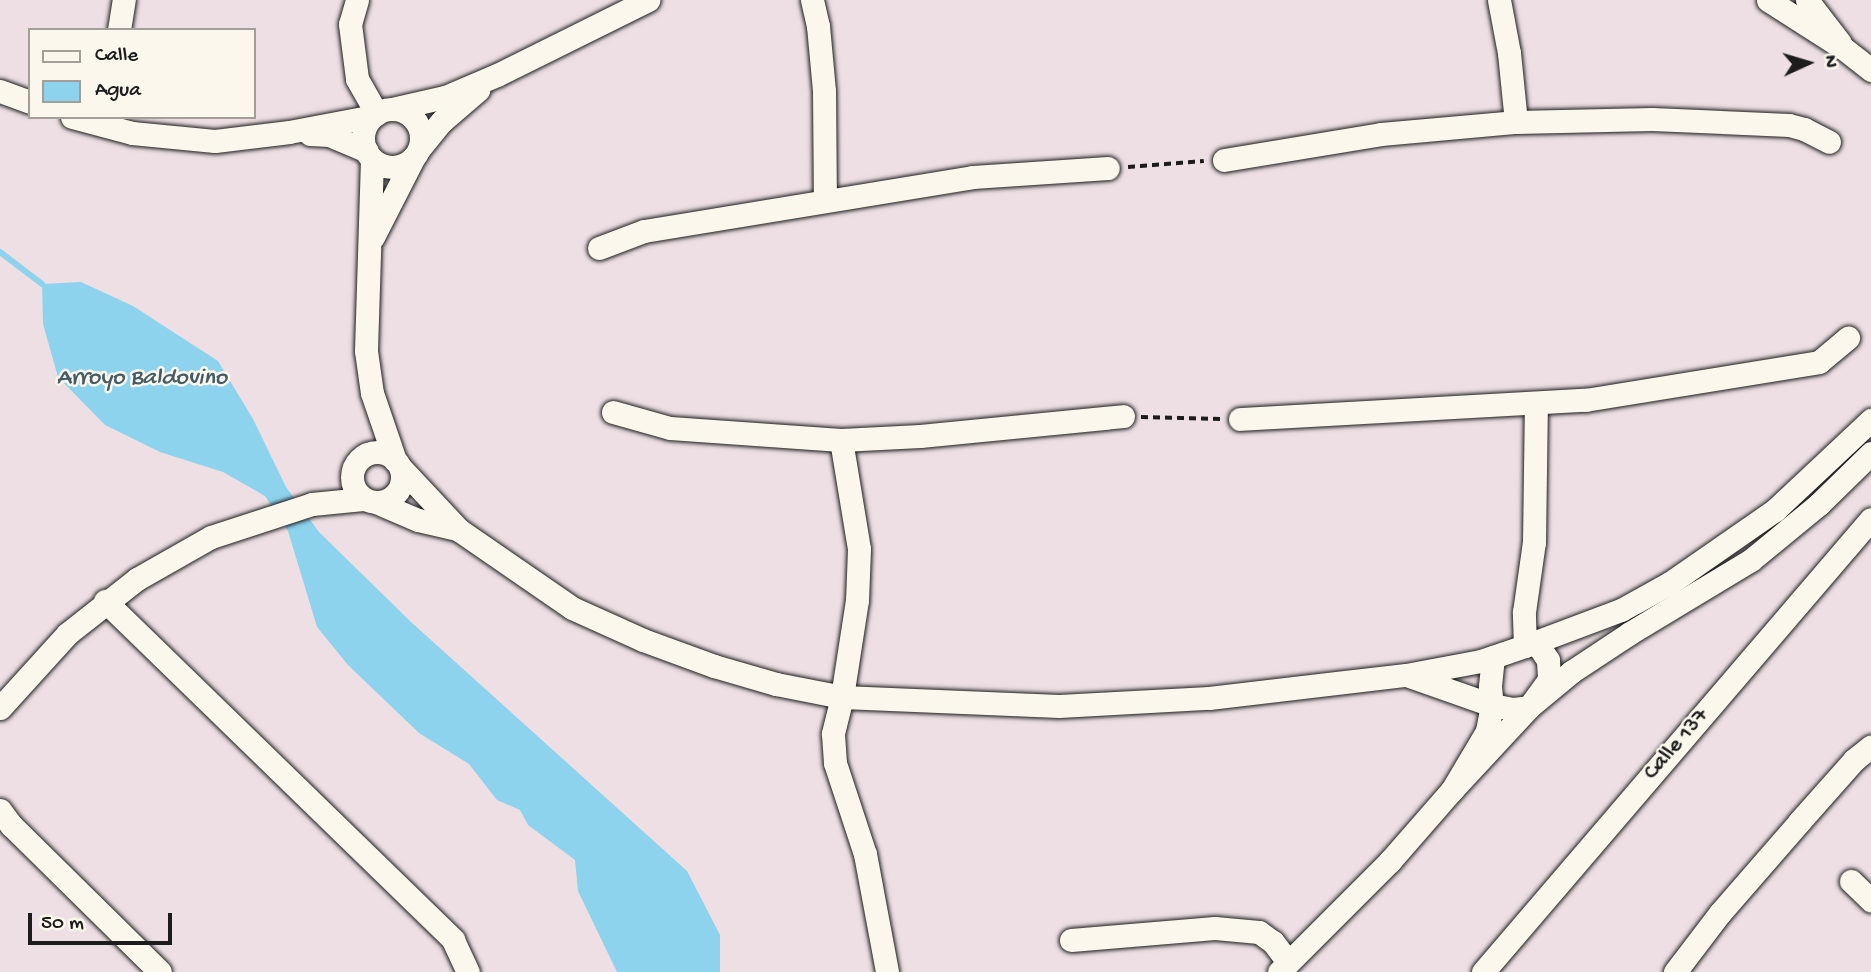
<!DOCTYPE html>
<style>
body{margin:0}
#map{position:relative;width:1871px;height:972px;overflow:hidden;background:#eddfe3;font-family:"Gochi Hand",sans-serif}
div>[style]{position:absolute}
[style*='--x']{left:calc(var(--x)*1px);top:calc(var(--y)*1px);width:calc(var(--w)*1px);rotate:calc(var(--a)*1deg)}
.water>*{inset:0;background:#8dd3ee}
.stream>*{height:6px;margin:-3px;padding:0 3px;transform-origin:3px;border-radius:3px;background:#8dd3ee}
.path>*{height:3.5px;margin-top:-1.75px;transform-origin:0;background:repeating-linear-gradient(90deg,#1c1c1c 0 7px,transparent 0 12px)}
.roads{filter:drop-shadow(0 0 2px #1c1c1c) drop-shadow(0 0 2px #1c1c1c)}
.minor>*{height:23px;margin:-11.5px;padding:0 11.5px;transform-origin:11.5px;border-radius:11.5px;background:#fbf7ec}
.minor>.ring{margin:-11.5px;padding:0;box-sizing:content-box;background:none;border:23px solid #fbf7ec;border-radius:50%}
span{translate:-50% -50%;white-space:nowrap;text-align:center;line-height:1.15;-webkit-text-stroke:5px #fbf7ec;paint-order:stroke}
.street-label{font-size:23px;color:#1c1c1c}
.water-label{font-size:24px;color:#445c66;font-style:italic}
.legend{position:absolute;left:28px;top:28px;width:228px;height:91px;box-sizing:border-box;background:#fbf7ec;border:2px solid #a29f99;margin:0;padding:9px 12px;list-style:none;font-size:21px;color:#1c1c1c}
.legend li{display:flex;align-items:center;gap:14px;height:35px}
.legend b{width:35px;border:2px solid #a29f99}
.north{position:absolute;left:1773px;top:28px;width:70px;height:70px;-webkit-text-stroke:5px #fbf7ec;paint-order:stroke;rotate:86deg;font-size:19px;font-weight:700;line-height:28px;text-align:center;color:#1c1c1c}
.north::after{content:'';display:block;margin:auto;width:24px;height:32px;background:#1c1c1c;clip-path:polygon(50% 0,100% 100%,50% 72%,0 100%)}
.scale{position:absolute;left:28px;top:913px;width:144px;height:32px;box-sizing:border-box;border:4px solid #1c1c1c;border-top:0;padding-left:9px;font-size:21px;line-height:24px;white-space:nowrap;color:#1c1c1c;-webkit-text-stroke:5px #fbf7ec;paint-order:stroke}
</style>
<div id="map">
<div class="water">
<div style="clip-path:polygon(81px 282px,133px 306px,218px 361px,253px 419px,286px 487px,319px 532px,411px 622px,687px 871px,720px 935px,720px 972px,617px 972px,578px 891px,575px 860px,528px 825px,520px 810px,497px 800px,469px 764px,419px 733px,348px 665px,317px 627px,288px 531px,265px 496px,223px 472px,160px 452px,105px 425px,58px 377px,43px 324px,42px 284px)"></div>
</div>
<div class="stream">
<div style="--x:0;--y:252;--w:53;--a:37.3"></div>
</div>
<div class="path">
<div style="--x:1128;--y:167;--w:76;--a:-4.5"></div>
<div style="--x:1141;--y:417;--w:80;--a:1.4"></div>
</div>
<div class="roads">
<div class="minor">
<div style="--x:357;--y:0;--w:25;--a:106"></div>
<div style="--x:350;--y:24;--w:55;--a:82.7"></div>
<div style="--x:357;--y:79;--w:40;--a:60.3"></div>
<div style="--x:812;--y:0;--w:27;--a:77"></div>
<div style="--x:818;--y:26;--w:65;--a:84.7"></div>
<div style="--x:824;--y:91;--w:109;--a:89.5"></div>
<div style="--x:1499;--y:0;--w:54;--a:79.3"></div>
<div style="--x:1509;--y:53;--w:69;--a:84.2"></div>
<div style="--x:1768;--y:0;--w:89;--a:32.6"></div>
<div style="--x:1843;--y:48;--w:36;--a:38"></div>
<div style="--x:1807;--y:0;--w:54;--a:52.5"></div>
<div style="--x:119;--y:30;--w:30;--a:-81"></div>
<div style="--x:0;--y:91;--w:32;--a:20"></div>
<div style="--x:392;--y:109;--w:54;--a:-12.8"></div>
<div style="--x:445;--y:97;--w:56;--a:-22.9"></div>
<div style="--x:497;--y:75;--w:169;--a:-26.4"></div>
<div class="ring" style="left:363px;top:109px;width:35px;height:35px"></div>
<div style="--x:72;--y:117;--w:62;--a:14.9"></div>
<div style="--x:132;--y:133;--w:83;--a:5.5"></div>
<div style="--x:215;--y:141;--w:75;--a:-6.9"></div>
<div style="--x:289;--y:132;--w:86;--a:-10.7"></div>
<div style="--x:310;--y:134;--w:19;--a:3"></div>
<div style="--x:329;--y:135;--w:41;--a:22.8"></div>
<div style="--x:419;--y:149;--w:36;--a:-51"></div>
<div style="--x:442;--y:121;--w:48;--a:-40.7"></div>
<div style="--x:372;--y:159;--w:192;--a:91.8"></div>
<div style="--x:366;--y:351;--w:42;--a:81.9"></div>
<div style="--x:372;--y:393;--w:71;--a:71.1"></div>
<div style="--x:1224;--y:160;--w:159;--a:-9.4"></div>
<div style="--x:1381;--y:134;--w:136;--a:-5.1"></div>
<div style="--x:1516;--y:122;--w:136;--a:-1.3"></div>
<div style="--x:1652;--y:119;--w:137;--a:2.5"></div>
<div style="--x:1789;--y:125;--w:16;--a:15"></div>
<div style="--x:1804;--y:129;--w:28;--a:27"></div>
<div style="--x:373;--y:237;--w:90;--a:-62.9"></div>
<div style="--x:599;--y:248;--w:48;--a:-20.7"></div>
<div style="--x:644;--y:231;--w:333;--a:-9.3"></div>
<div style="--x:973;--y:177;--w:135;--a:-3.8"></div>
<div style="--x:613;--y:412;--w:59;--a:15.7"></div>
<div style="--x:670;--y:428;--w:171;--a:4"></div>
<div style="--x:841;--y:440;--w:79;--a:-2.9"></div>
<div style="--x:920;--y:436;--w:204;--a:-5.6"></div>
<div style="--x:1240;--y:419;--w:346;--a:-3.2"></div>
<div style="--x:1585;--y:400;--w:237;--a:-9.2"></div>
<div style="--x:1819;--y:362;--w:38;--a:-40"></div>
<div style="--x:841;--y:440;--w:110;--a:80.6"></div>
<div style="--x:859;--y:549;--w:51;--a:92.2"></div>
<div style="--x:857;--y:600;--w:98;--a:98.8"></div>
<div style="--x:842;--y:697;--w:38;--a:104"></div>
<div style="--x:833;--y:734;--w:29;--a:86"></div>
<div style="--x:835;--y:763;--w:96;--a:71.8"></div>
<div style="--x:865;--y:854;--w:120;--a:79.4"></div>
<div class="ring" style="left:352px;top:452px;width:27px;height:27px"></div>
<div style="--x:401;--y:468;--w:85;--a:46.9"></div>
<div style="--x:459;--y:530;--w:137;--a:34.6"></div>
<div style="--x:572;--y:608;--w:78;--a:24.3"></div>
<div style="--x:643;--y:640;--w:76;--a:20.1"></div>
<div style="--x:714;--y:666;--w:65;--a:16.2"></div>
<div style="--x:776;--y:684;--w:67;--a:11.1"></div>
<div style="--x:842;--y:697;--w:217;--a:2.4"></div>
<div style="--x:1059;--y:706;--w:150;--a:-3.1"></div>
<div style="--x:1209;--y:698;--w:198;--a:-6.7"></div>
<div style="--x:1406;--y:675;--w:76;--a:-10.6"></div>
<div style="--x:1481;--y:661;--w:46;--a:-18.8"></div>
<div style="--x:1525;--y:646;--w:103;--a:-20.6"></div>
<div style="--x:1621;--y:610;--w:56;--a:-28.9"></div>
<div style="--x:1670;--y:583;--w:128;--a:-34.8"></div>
<div style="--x:1775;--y:510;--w:132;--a:-43.2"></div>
<div style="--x:378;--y:503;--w:43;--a:23"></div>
<div style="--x:418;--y:520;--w:39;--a:13"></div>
<div style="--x:105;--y:601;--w:486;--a:44.2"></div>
<div style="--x:453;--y:940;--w:35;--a:65"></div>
<div style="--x:1525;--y:646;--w:34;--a:-92"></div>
<div style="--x:1524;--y:612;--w:71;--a:-81.9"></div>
<div style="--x:1534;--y:542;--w:139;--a:-89.2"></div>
<div style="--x:1493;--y:657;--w:30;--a:96"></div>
<div style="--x:1490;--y:687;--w:18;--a:84"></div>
<div style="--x:1492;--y:705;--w:26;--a:101"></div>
<div style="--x:1487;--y:731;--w:69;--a:120.7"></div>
<div style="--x:1452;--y:790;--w:113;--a:-47.1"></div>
<div style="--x:1529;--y:707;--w:34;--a:-54"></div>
<div style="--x:1549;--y:679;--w:19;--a:-93"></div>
<div style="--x:1548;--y:660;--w:22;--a:-124"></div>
<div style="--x:1409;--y:676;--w:88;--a:19.3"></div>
<div style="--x:1492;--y:705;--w:21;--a:11"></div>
<div style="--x:1513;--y:709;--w:16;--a:-7"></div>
<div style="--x:1529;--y:707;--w:55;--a:-39.8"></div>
<div style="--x:1571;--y:672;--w:71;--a:-33.5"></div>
<div style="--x:1630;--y:633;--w:141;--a:-31.1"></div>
<div style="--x:1751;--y:560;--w:88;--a:-39.5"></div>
<div style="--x:1819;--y:504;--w:73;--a:-44.4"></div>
<div style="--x:0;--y:708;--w:100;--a:-47.8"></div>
<div style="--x:67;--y:634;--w:89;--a:-38.2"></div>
<div style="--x:137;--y:579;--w:85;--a:-29.6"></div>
<div style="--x:211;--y:537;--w:106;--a:-18.1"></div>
<div style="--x:312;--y:504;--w:51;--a:-5.6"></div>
<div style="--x:0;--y:810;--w:19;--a:54"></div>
<div style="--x:11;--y:825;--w:209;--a:44.6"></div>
<div style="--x:1851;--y:881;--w:28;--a:44"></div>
<div style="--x:1071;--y:940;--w:144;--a:-4.8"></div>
<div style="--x:1215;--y:928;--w:44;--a:5.2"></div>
<div style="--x:1259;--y:932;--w:17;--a:36"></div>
<div style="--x:1273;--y:942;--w:25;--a:53"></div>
<div style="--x:1279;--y:972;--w:157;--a:-45"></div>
<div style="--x:1390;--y:861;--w:94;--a:-48.9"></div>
<div style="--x:1483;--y:972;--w:596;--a:-49.42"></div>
<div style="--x:1675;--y:972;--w:74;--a:-52.7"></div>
<div style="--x:1720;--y:913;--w:121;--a:-49"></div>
<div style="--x:1799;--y:822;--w:83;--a:-48.4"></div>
<div style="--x:1854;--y:760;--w:22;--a:-39"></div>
</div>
</div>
<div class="street-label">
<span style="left:1677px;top:745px;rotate:-49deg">Calle 137</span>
</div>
<div class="water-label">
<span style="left:142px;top:379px">Arroyo Baldovino</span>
</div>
<ul class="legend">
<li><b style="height:9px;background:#fbf7ec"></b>Calle</li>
<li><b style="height:19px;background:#8dd3ee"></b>Agua</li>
</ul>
<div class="north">N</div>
<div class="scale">50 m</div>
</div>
